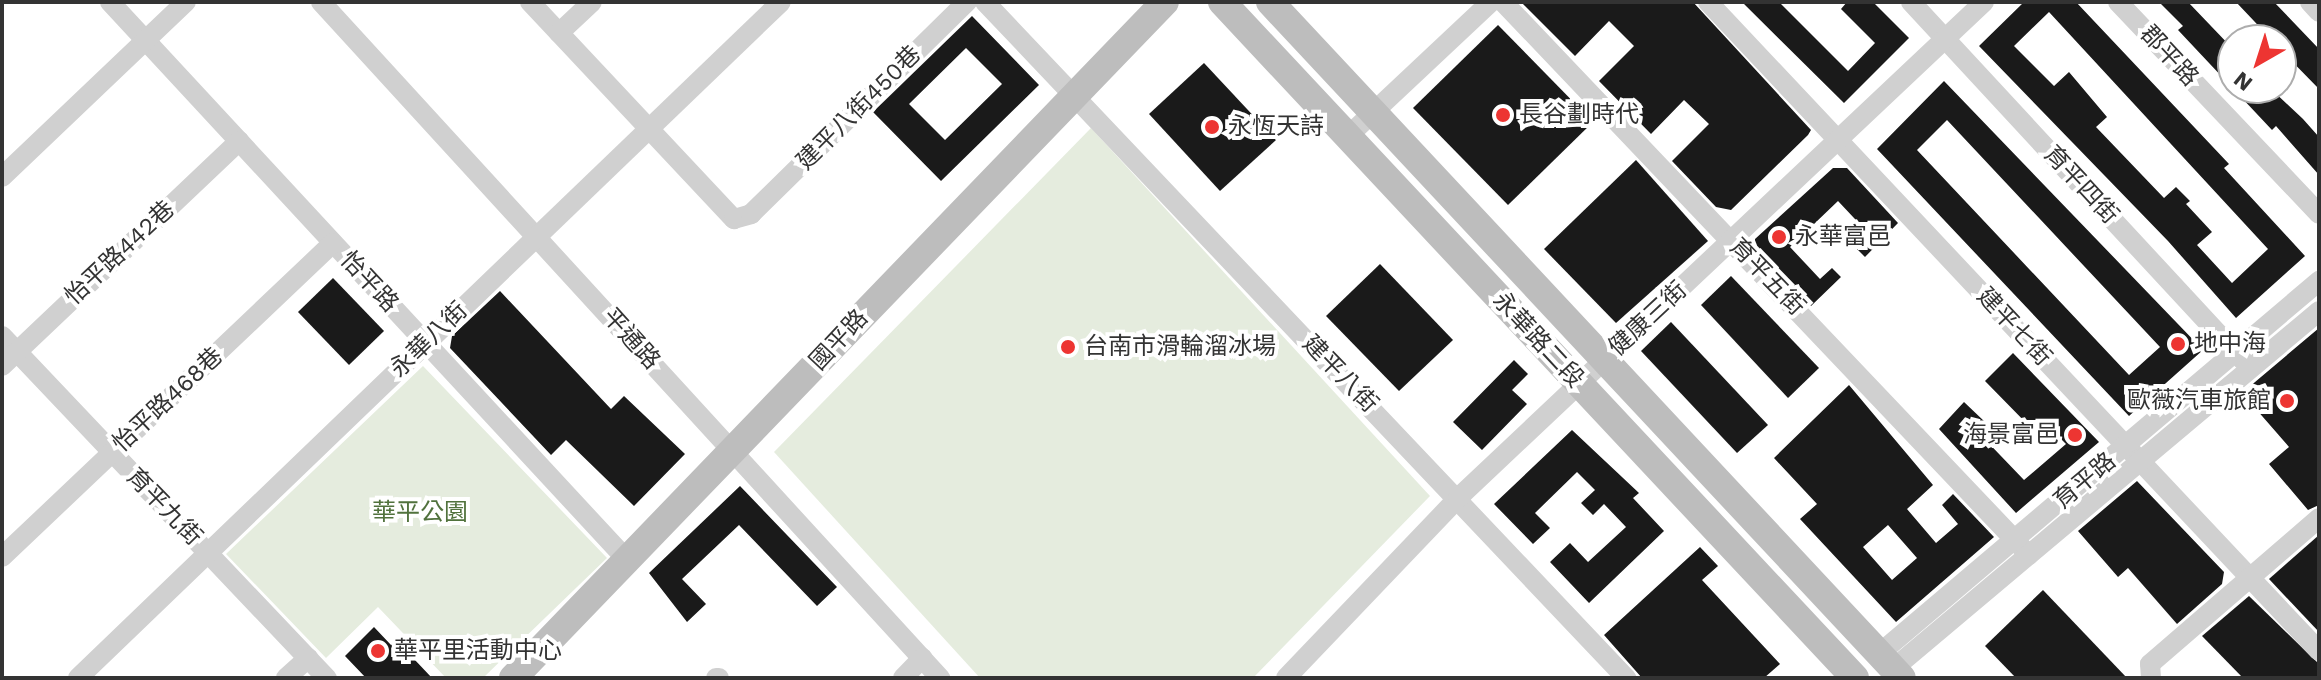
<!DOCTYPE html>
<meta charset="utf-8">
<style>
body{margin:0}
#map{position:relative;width:2321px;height:680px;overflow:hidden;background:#fff;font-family:"Work Sans","Noto Sans TC",sans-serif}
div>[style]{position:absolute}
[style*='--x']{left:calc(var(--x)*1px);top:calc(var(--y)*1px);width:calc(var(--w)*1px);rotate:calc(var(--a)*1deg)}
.green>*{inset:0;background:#e5ecde}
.building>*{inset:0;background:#1a1a1a}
.street>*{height:20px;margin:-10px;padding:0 10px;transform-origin:10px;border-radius:10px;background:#d0d0d0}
.secondary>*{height:28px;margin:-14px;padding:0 14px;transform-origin:14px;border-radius:14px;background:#bdbdbd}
.dots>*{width:22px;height:22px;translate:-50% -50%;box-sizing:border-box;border:4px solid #fff;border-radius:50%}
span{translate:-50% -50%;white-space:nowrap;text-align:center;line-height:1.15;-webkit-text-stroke:8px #fff;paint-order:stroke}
.street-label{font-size:24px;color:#333}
.poi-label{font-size:24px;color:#333}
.left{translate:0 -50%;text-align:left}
.right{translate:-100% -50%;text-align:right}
.park-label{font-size:24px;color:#51723d}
.frame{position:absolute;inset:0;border:4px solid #333;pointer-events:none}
.north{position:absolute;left:2217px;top:24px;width:80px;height:80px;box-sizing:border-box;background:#fff;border:2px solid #adadad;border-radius:50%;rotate:219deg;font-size:22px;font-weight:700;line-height:32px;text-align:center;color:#333}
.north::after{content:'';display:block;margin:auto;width:28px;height:36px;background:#ed3532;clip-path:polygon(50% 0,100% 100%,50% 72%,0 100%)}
</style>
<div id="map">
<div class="green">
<div style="clip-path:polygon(1091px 128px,1430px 496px,1253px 678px,980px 678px,774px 452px)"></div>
<div style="clip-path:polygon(423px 366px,607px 558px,483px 678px,446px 678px,378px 607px,326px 658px,226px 554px)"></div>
</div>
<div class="building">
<div style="clip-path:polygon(1521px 2px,1693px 2px,1811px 130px,1808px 135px,1731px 210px,1716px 207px,1672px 161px,1709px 124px,1684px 100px,1651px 134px,1599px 81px,1634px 46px,1609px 21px,1575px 56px)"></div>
<div style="clip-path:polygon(1742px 2px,1779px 2px,1848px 71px,1875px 43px,1841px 9px,1847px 2px,1873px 2px,1909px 38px,1844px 103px)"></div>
<div style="clip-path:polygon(evenodd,2024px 2px,2076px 2px,2229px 164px,2224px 168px,2305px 256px,2236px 318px,2168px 241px,1979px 46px,2024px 2px,2049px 12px,2268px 249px,2232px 283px,2197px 245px,2212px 232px,2186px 204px,2190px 201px,2176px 187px,2164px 198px,2096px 127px,2107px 117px,2069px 72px,2054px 86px,2014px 46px,2049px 12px)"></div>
<div style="clip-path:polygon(2159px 2px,2188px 2px,2233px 49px,2233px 88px,2270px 88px,2303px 119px,2319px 137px,2319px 175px,2276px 126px,2272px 130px,2178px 30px,2183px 26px)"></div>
<div style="clip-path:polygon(2236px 2px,2274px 2px,2319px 49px,2319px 89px,2281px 50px,2281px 40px,2272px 40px)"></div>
<div style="clip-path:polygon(evenodd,972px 16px,1039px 85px,941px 181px,873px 112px,972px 16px,966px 48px,1002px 84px,945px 140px,909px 104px,966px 48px)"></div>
<div style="clip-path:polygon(1498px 25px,1593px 122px,1508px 205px,1413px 108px)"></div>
<div style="clip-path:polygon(1204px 63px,1276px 140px,1220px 191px,1149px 114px)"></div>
<div style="clip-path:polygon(evenodd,1944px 81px,2203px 350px,2129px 416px,1877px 149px,1944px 81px,1947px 120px,2160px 347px,2129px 375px,1917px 150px,1947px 120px)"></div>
<div style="clip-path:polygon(1636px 160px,1708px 241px,1616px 323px,1544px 249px)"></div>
<div style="clip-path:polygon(1833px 168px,1847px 168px,1898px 223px,1865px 257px,1856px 248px,1870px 235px,1838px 201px,1790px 247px,1820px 279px,1832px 268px,1841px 277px,1811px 306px,1755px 248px,1755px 239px)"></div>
<div style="clip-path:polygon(1380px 264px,1453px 340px,1399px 391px,1326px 316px)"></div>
<div style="clip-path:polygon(1731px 276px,1819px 368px,1788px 398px,1701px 305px)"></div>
<div style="clip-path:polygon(333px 278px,384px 331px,349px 365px,298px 312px)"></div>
<div style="clip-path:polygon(500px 291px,611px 409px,624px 396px,685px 454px,634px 506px,566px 440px,551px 455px,450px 348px,452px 336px)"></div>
<div style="clip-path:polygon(1671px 322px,1768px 425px,1737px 453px,1641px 351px)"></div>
<div style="clip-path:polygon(2319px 328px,2319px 505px,2308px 510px,2269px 464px,2289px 447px,2242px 393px)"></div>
<div style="clip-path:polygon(2013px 353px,2099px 442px,2016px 513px,1939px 429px,1964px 402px,1985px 422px,1976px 430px,2024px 480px,2066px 444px,2044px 422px,2034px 431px,1985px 381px)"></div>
<div style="clip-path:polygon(1514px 360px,1528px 374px,1512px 390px,1527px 404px,1482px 450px,1453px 422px)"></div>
<div style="clip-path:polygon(evenodd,1849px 385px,1933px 485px,1907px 509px,1936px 543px,1958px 524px,1942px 505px,1953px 494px,1994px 537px,1896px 622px,1800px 519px,1817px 504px,1774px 458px,1849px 385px,1888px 525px,1917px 558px,1892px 580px,1863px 547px,1888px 525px)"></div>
<div style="clip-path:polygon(1572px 430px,1639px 493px,1633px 498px,1664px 531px,1589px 603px,1550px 562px,1570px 543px,1588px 562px,1626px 527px,1604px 504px,1593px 515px,1581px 503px,1595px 490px,1577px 472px,1535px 513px,1550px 528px,1533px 544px,1494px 504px)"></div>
<div style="clip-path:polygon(2137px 481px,2224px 572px,2222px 584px,2177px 624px,2128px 568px,2118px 577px,2078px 531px)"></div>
<div style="clip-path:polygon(740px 486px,837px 587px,817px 606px,739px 525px,682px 579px,706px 604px,687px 622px,649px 573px)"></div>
<div style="clip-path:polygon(2319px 535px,2319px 632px,2269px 579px)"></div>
<div style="clip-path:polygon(1700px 547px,1718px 566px,1702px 580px,1780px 664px,1764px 678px,1642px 678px,1604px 635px)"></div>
<div style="clip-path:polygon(2043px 590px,2127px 678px,2016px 678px,1985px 646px)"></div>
<div style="clip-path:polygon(2249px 596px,2319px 664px,2319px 678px,2243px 678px,2202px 636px)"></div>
<div style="clip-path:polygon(374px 627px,391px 645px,397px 641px,432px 678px,366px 678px,345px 656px)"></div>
</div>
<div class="street">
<div style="--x:110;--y:2;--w:762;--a:47.18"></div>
<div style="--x:321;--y:2;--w:917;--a:47.52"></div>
<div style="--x:530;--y:2;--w:298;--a:46.8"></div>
<div style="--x:734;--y:219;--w:18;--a:-16"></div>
<div style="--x:751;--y:214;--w:303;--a:-44.5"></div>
<div style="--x:985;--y:2;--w:932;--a:46.52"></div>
<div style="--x:1503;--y:2;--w:763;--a:46.43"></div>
<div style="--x:1708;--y:2;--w:891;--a:46.73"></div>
<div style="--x:1911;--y:2;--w:488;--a:47.2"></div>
<div style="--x:2118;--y:2;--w:292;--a:46.5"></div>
<div style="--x:2310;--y:2;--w:13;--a:48"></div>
<div style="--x:559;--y:33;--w:45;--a:-43.2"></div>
<div style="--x:1347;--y:137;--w:197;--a:-43.2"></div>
<div style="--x:2;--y:177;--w:254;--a:-43.6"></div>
<div style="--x:2;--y:336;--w:472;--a:46.5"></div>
<div style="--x:2;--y:366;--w:327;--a:-43.5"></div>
<div style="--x:2;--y:557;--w:456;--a:-43.5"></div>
<div style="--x:1879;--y:654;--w:577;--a:-40.29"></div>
<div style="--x:1893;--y:669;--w:556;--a:-40.04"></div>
<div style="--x:78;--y:678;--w:975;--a:-43.88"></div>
<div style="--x:286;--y:678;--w:30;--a:-42"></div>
<div style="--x:716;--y:678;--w:3;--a:0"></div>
<div style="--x:903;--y:678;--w:28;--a:-46"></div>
<div style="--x:1286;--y:678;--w:249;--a:-46.3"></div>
<div style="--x:1458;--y:498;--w:723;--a:-43.32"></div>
<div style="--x:2151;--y:678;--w:14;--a:-94"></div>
<div style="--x:2150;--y:664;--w:223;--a:-40.8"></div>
</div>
<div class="secondary">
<div style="--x:1222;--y:2;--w:926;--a:46.88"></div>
<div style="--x:1270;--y:2;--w:925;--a:46.93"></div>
<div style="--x:513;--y:678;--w:939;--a:-46.04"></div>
</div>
<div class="dots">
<div style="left:1503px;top:115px;background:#ed3532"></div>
<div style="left:1212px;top:127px;background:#ed3532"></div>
<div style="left:1779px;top:237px;background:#ed3532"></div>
<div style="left:2178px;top:344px;background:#ed3532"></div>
<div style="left:1068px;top:347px;background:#ed3532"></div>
<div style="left:2287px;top:401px;background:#ed3532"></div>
<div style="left:2075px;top:435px;background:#ed3532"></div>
<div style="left:378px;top:651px;background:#ed3532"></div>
</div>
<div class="street-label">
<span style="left:2169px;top:56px;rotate:47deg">郡平路</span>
<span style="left:859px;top:108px;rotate:-45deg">建平八街450巷</span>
<span style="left:2081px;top:185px;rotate:47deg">育平四街</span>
<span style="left:120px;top:253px;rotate:-43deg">怡平路442巷</span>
<span style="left:1767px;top:277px;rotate:46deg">育平五街</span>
<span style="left:369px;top:282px;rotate:47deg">怡平路</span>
<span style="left:1648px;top:319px;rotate:-43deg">健康三街</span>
<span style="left:2014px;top:327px;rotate:47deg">建平七街</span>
<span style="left:631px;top:339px;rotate:48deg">平通路</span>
<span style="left:429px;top:340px;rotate:-44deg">永華八街</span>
<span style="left:839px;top:340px;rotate:-47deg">國平路</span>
<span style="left:1538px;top:340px;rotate:47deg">永華路二段</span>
<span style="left:1340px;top:374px;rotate:46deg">建平八街</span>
<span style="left:168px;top:400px;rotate:-43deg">怡平路468巷</span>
<span style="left:2085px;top:481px;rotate:-40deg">育平路</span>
<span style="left:164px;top:507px;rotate:46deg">育平九街</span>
</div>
<div class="poi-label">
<span class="left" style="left:1519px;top:115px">長谷劃時代</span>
<span class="left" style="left:1228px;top:127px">永恆天詩</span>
<span class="left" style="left:1795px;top:237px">永華富邑</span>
<span class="left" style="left:2194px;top:344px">地中海</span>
<span class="left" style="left:1084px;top:347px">台南市滑輪溜冰場</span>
<span class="right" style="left:2271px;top:401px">歐薇汽車旅館</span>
<span class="right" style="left:2059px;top:435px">海景富邑</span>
<span class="left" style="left:394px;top:651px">華平里活動中心</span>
</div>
<div class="park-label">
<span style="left:420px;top:513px">華平公園</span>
</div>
<div class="frame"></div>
<div class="north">N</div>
</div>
